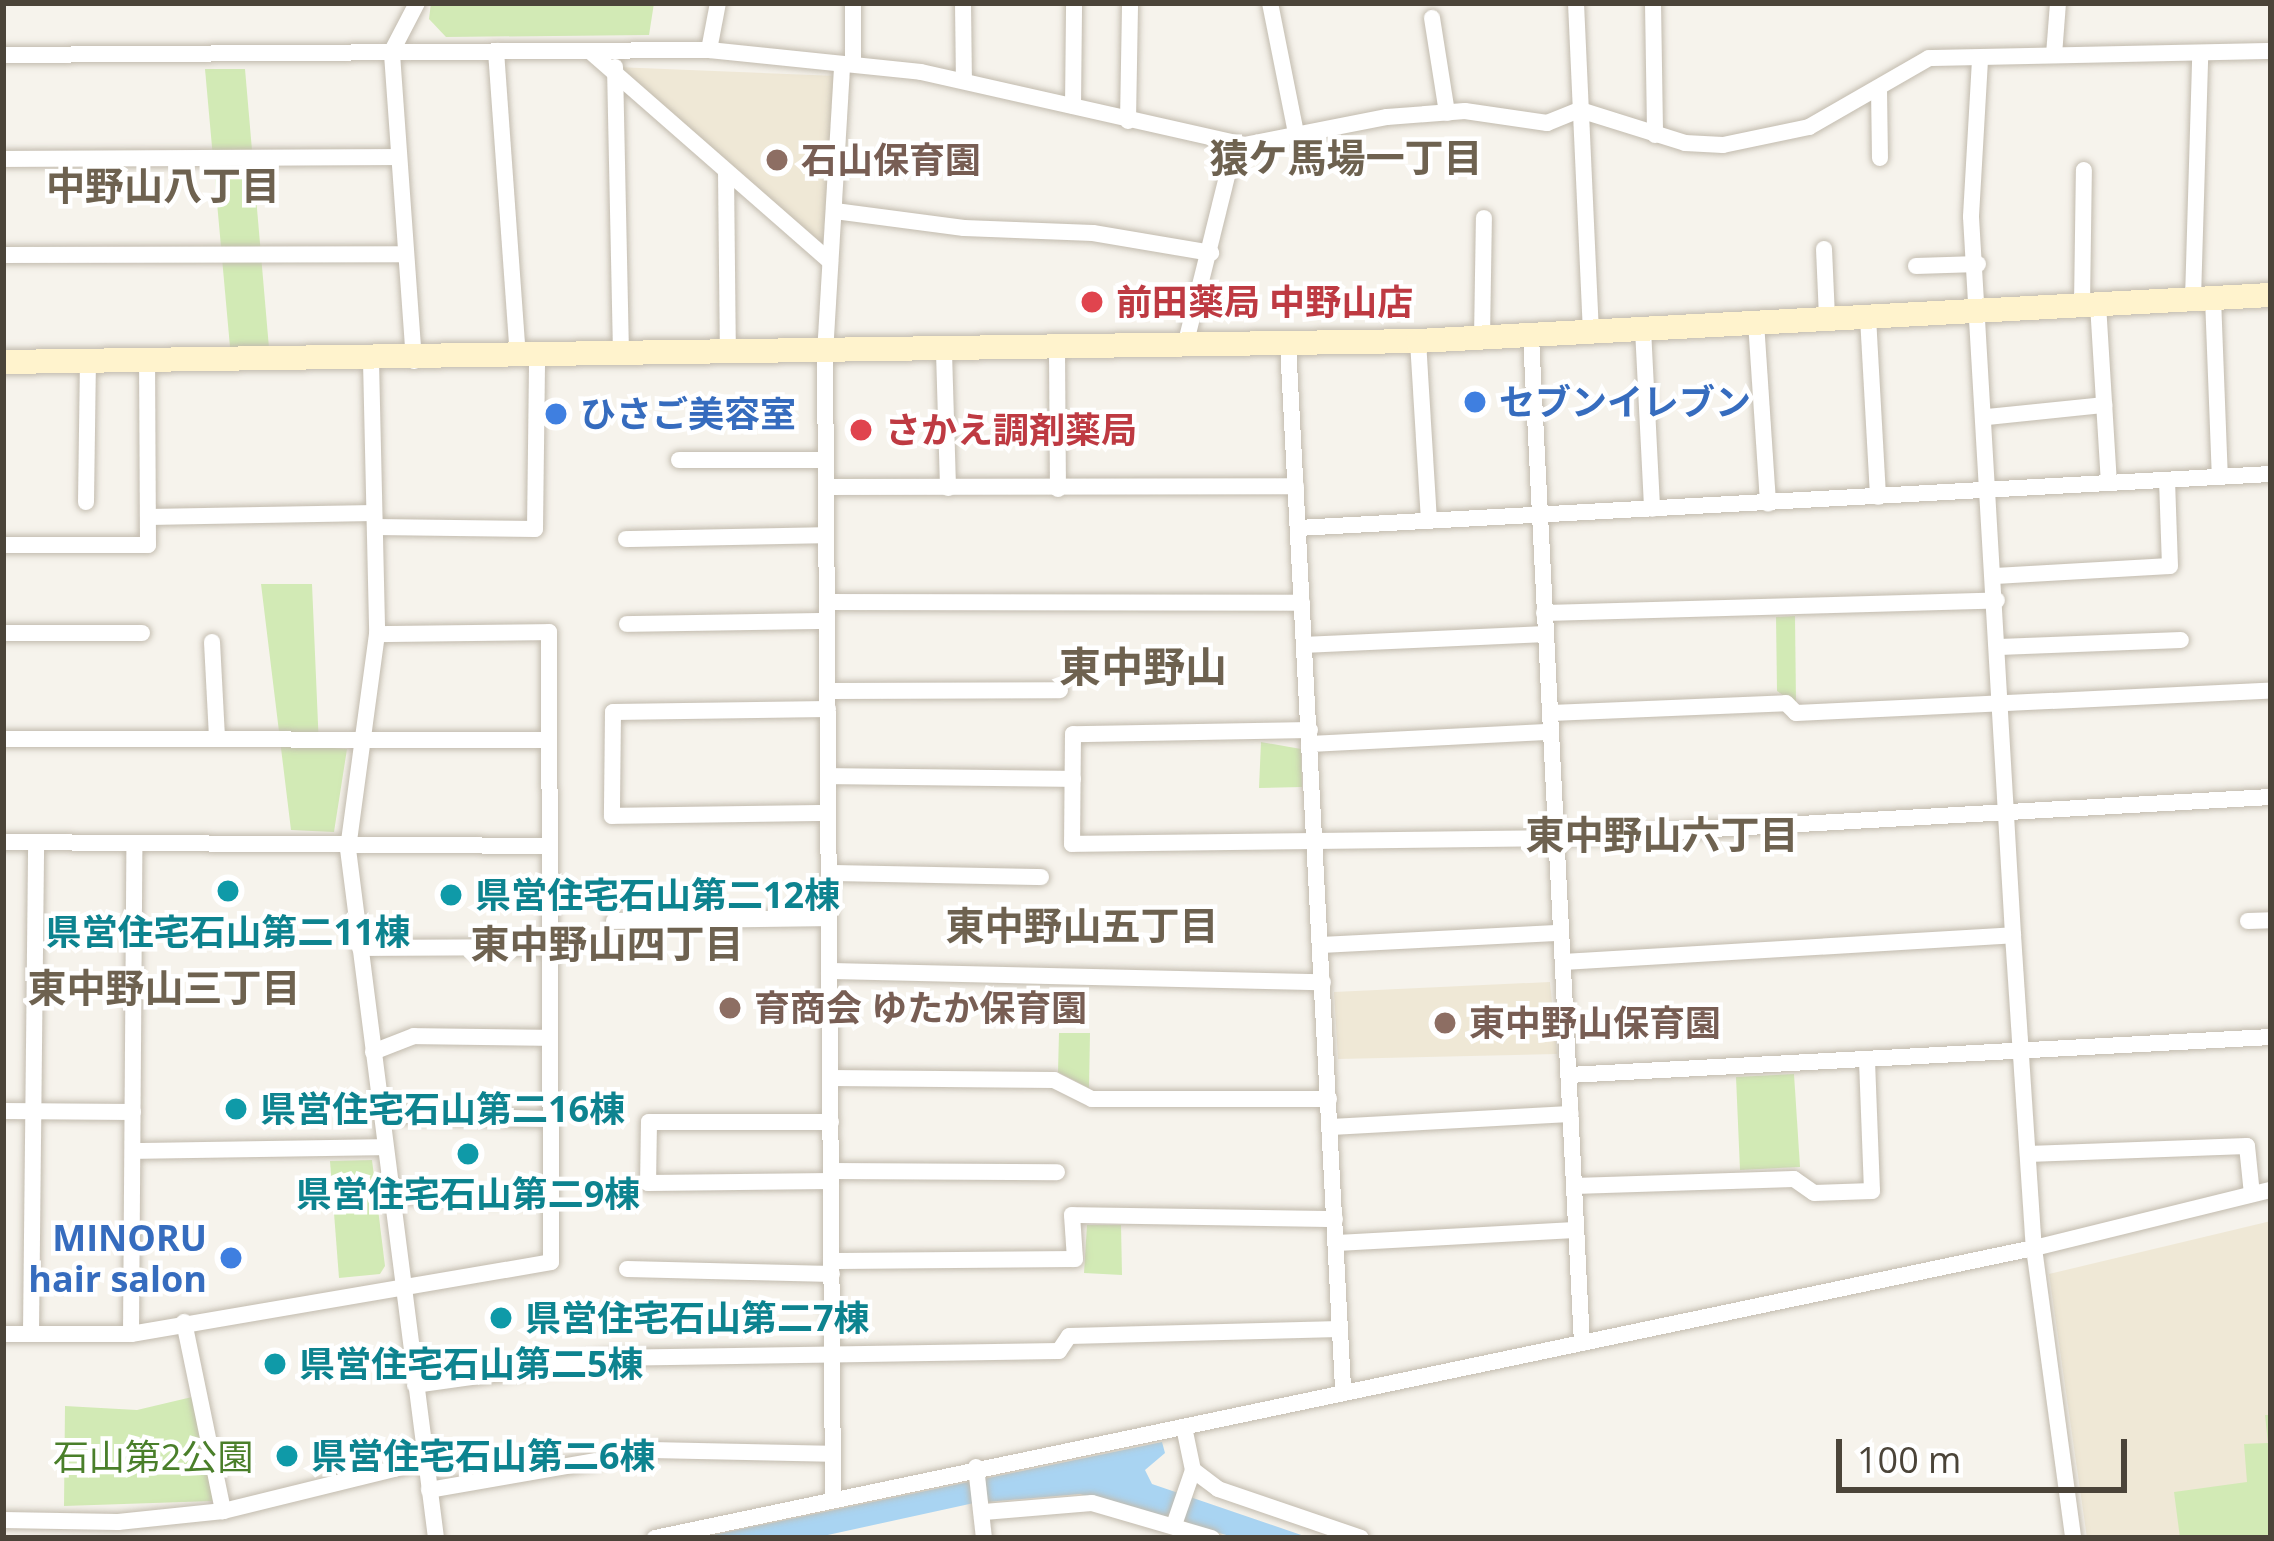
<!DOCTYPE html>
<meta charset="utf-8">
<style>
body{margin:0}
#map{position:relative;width:2274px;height:1541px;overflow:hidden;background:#f6f3ec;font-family:"Open Sans","Noto Sans JP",sans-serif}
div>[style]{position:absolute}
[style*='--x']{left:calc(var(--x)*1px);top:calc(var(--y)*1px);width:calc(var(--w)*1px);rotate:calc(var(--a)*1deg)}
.education>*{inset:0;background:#efe8d6}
.green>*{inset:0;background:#d2eab5}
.water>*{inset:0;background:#a9d4f2}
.roads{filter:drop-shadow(0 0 3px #c2bbae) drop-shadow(0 0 3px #c2bbae)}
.street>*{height:16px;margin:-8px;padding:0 8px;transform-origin:8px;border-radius:8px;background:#fff}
.secondary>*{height:24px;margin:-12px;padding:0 12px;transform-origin:12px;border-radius:12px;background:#fff3cd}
.dots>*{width:33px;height:33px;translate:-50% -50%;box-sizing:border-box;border:6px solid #fff;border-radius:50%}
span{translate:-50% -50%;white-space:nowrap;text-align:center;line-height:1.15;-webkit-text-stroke:9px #fff;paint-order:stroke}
.education-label{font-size:36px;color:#785e54;font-weight:700}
.left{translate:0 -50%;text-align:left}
.health-label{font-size:36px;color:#be3a42;font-weight:700}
.shop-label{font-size:36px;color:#366cbe;font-weight:700}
.right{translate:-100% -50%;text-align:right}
.culture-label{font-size:36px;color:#0d838f;font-weight:700}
.park-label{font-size:36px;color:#4a7f2a}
.neighbourhood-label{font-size:39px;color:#6e6250;font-weight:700}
.quarter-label{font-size:42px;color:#6e6250;font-weight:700}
.frame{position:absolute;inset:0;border:6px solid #4b4439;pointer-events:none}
.scale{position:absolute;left:1836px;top:1439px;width:291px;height:54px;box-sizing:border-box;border:6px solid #4b4439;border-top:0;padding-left:15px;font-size:36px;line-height:42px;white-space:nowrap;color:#4b4439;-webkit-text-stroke:9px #fff;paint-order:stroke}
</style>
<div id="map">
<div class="education">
<div style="clip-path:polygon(615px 67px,837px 76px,823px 244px)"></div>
<div style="clip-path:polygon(1550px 982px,1557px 1054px,1338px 1059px,1334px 992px)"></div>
<div style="clip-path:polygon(2271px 1221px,2271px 1538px,2087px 1538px,2049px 1274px)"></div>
</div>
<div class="green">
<div style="clip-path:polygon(431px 3px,654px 3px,649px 35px,446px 37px,429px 19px)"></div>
<div style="clip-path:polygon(205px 69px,245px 69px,269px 348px,230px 347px)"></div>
<div style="clip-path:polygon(261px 584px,312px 584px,319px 747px,347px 749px,334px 832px,291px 830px)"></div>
<div style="clip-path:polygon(1795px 616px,1796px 704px,1777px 691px,1776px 617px)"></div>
<div style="clip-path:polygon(1261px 742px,1301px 749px,1302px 787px,1259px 788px)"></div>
<div style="clip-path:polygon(1059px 1033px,1090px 1033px,1089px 1088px,1058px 1072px)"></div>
<div style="clip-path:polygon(1794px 1074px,1800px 1167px,1740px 1170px,1736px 1077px)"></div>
<div style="clip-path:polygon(372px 1160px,385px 1266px,380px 1274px,339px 1278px,330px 1161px)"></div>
<div style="clip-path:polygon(1087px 1225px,1121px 1225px,1122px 1275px,1084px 1273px)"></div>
<div style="clip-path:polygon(192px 1397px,213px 1501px,64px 1506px,65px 1406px,137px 1410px)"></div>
<div style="clip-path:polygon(2265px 1415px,2271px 1415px,2271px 1538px,2180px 1538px,2174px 1492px,2247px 1482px,2244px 1444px,2268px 1443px)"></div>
</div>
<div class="water">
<div style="clip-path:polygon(1162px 1442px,1165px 1453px,1145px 1470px,1152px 1484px,1310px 1538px,1237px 1538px,1080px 1494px,974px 1503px,814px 1538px,699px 1538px)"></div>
</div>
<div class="roads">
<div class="street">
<div style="--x:963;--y:3;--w:77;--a:89.3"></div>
<div style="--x:1270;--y:3;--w:133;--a:78.7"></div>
<div style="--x:1576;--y:3;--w:329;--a:87.4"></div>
<div style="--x:1653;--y:3;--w:132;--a:89.1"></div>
<div style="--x:1432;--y:18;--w:96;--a:81"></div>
<div style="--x:709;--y:50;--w:48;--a:-79.2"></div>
<div style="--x:496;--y:51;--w:306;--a:85.9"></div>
<div style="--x:592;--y:53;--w:316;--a:41.2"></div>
<div style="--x:3;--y:55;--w:706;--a:-0.41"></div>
<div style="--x:709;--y:50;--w:213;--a:5.9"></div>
<div style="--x:921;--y:72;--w:331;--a:12.7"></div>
<div style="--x:1244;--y:145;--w:146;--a:-11.1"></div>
<div style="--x:1387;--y:117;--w:78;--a:-4.4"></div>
<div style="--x:1465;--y:111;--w:83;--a:8.3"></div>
<div style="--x:1547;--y:123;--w:35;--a:-22"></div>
<div style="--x:1580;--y:110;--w:110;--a:17.4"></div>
<div style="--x:1685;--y:143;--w:38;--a:3"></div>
<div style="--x:1723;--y:145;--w:88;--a:-11.8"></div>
<div style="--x:1809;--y:127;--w:138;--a:-29.9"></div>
<div style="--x:1929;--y:58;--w:342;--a:-1.2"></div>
<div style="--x:2054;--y:55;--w:52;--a:-85.6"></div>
<div style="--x:1980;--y:60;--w:157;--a:93.3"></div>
<div style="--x:1971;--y:217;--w:719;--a:86.65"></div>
<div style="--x:2013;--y:935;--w:314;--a:86.2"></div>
<div style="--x:2034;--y:1248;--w:293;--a:82.3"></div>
<div style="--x:853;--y:63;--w:60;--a:-90"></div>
<div style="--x:615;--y:67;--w:288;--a:88.8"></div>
<div style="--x:1879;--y:88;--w:70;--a:89.2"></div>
<div style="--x:1073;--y:106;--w:103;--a:-89.4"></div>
<div style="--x:1128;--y:121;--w:118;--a:-89"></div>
<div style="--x:3;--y:159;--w:394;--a:-0.3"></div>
<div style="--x:726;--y:172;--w:183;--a:89.4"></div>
<div style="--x:835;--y:211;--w:130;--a:7.5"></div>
<div style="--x:964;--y:228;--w:129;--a:2.2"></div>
<div style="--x:1093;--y:233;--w:120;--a:9.6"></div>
<div style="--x:1824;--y:249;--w:70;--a:87.5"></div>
<div style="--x:3;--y:255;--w:402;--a:-0.1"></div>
<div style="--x:1916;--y:266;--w:62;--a:-1.8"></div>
<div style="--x:2213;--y:298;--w:179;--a:87.8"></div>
<div style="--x:2193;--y:299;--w:243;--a:-88.3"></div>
<div style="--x:2098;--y:304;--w:179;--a:86.5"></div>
<div style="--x:2082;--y:305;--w:135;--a:-89.2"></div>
<div style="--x:1868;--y:317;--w:180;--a:86.8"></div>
<div style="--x:1756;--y:322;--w:182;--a:86.2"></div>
<div style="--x:1643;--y:329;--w:180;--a:87.1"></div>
<div style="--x:1531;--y:337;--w:1007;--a:87.1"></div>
<div style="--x:1482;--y:339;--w:121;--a:-89.1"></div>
<div style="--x:1418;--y:341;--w:180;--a:86.5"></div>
<div style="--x:1288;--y:345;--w:1044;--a:86.98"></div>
<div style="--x:1185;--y:346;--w:208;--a:-76.1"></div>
<div style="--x:1057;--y:350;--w:139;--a:89.6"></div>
<div style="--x:944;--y:352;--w:136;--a:88.3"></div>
<div style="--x:371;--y:361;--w:273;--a:88.7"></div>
<div style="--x:377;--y:634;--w:217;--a:97.7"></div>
<div style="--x:348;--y:849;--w:695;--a:82.72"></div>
<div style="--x:414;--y:361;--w:311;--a:-94.1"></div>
<div style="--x:392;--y:51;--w:54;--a:-62.5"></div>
<div style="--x:1988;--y:417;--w:117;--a:-5.9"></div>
<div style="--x:679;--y:460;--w:147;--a:0"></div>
<div style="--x:826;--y:487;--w:470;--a:-0.1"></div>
<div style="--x:86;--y:502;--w:140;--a:-89.2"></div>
<div style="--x:148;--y:517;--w:226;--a:-1"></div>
<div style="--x:375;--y:527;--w:160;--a:0.7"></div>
<div style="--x:535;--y:529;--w:174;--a:-89.3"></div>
<div style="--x:1298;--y:528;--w:974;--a:-3.18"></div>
<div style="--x:626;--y:539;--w:200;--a:-1.1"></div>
<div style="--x:3;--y:545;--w:145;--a:0"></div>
<div style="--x:148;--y:545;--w:182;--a:-90.3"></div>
<div style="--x:1995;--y:576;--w:175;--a:-3.3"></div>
<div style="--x:2170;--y:566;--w:85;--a:-92"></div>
<div style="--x:827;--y:602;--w:475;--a:0.1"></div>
<div style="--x:1544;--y:613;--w:453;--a:-1.6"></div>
<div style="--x:627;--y:624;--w:200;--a:-0.9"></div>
<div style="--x:3;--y:633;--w:139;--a:0"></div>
<div style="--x:212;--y:642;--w:97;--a:87"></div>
<div style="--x:1305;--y:645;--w:239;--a:-2.6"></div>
<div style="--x:1999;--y:647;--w:182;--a:-2.2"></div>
<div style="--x:828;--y:691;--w:232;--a:-0.2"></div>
<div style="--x:828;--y:709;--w:215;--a:179.2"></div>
<div style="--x:613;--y:712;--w:104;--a:90.6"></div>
<div style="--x:612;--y:816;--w:216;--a:-0.8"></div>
<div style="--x:1551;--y:713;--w:235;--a:-2.4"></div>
<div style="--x:1786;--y:703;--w:14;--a:45"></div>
<div style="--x:1796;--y:713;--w:476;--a:-2.7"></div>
<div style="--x:1310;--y:730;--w:237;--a:179"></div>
<div style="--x:1073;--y:734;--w:110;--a:90.5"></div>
<div style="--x:1072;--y:844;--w:485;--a:-0.7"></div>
<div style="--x:1557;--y:838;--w:715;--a:-3.29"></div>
<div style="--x:3;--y:739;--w:546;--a:0.1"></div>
<div style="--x:1310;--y:744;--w:241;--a:-2.9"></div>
<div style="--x:828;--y:776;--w:245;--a:0.7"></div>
<div style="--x:3;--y:842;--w:546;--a:0.42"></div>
<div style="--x:829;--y:873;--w:212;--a:1.1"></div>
<div style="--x:614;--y:921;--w:215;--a:-0.8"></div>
<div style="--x:2248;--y:921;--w:23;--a:-2"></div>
<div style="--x:1321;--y:945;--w:240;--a:-2.9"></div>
<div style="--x:360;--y:948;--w:190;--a:-0.3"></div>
<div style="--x:1563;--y:962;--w:451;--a:-3.4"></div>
<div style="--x:829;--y:971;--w:494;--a:1.3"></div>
<div style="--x:373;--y:1052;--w:44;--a:-21.3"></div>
<div style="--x:414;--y:1036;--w:136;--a:0.8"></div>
<div style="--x:1569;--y:1075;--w:703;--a:-3.1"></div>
<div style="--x:830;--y:1078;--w:224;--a:0.5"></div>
<div style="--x:1054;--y:1080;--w:42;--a:26.6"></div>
<div style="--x:1092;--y:1099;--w:237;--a:0"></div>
<div style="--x:3;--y:1111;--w:130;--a:0.4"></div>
<div style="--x:381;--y:1114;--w:169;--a:1.7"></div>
<div style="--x:831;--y:1122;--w:182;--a:180"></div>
<div style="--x:649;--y:1122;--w:61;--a:90.9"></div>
<div style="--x:648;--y:1183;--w:183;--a:-0.6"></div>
<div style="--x:1330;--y:1127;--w:241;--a:-3.1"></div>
<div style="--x:134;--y:1151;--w:251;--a:-0.9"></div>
<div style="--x:2028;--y:1154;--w:219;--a:-2.1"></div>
<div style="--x:2247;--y:1146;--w:48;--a:84.1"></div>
<div style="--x:831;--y:1171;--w:226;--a:0.3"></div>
<div style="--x:1574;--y:1186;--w:220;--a:-1.8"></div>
<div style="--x:1794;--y:1179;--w:24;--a:35"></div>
<div style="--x:1814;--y:1193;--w:58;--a:-2"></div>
<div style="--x:1872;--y:1191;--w:131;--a:-92.2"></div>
<div style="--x:393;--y:1195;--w:157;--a:1.1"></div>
<div style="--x:1336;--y:1243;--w:240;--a:-3.1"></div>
<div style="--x:837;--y:1261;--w:238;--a:-0.5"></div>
<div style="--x:1075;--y:1259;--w:44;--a:-93.9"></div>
<div style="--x:1072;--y:1215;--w:263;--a:0.9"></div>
<div style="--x:627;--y:1269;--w:205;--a:1.4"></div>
<div style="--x:184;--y:1322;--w:193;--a:78.3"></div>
<div style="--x:31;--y:1333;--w:490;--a:-89.4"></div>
<div style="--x:3;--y:1334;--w:128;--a:0"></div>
<div style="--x:131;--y:1334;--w:426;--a:-9.7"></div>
<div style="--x:551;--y:1262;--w:630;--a:-90.18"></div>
<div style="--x:549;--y:632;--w:172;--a:179.3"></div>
<div style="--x:131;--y:1334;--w:491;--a:-89.6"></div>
<div style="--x:415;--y:1385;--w:193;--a:-8"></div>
<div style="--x:606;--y:1358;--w:453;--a:-0.9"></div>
<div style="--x:1059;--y:1351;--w:18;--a:-56"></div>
<div style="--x:1069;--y:1336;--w:271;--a:-1.5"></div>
<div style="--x:1184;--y:1427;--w:44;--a:78.2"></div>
<div style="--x:1193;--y:1470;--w:31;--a:37"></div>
<div style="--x:1218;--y:1489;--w:151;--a:18.9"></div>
<div style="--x:647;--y:1450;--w:186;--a:1.2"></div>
<div style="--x:976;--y:1467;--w:71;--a:83.6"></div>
<div style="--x:429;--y:1490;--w:169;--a:-9.9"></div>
<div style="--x:833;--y:1497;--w:1143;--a:-90.4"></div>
<div style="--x:825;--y:354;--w:287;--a:-86.6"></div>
<div style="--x:984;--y:1512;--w:108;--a:-4.8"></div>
<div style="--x:1092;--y:1503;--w:125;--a:16.3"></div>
<div style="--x:3;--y:1520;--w:115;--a:1"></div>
<div style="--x:118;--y:1522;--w:106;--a:-6"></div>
<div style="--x:223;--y:1511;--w:209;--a:-13.8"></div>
<div style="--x:1174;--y:1525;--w:58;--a:-70.9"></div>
<div style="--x:655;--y:1538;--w:1409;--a:-11.88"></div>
<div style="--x:2034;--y:1248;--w:244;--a:-13.8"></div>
</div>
<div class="secondary">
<div style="--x:3;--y:362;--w:1415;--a:-0.85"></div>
<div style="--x:1418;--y:341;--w:854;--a:-3.09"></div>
</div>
</div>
<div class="dots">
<div style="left:777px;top:160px;background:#8d6e63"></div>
<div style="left:1092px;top:302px;background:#e0444e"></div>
<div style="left:1475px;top:402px;background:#3f7fe0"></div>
<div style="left:556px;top:414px;background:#3f7fe0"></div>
<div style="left:861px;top:430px;background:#e0444e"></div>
<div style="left:228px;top:891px;background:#0f9aa8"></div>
<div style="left:451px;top:895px;background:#0f9aa8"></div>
<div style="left:730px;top:1008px;background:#8d6e63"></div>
<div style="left:1445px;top:1023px;background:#8d6e63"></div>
<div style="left:236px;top:1109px;background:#0f9aa8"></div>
<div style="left:468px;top:1154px;background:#0f9aa8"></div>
<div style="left:231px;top:1258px;background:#3f7fe0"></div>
<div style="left:501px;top:1318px;background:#0f9aa8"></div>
<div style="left:275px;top:1364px;background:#0f9aa8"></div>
<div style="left:287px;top:1456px;background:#0f9aa8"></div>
</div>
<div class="education-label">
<span class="left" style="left:801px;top:160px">石山保育園</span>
<span class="left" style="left:754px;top:1008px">育商会 ゆたか保育園</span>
<span class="left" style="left:1469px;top:1023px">東中野山保育園</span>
</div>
<div class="health-label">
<span class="left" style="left:1116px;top:302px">前田薬局 中野山店</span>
<span class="left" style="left:885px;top:430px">さかえ調剤薬局</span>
</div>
<div class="shop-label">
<span class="left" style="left:1499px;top:402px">セブンイレブン</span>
<span class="left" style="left:580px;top:414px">ひさご美容室</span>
<span class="right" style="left:207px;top:1258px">MINORU<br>hair salon</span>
</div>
<div class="culture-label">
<span class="left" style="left:475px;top:895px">県営住宅石山第二12棟</span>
<span style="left:228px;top:932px">県営住宅石山第二11棟</span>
<span class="left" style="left:260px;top:1109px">県営住宅石山第二16棟</span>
<span style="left:468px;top:1194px">県営住宅石山第二9棟</span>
<span class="left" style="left:525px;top:1318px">県営住宅石山第二7棟</span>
<span class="left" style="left:299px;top:1364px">県営住宅石山第二5棟</span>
<span class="left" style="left:311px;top:1456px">県営住宅石山第二6棟</span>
</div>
<div class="park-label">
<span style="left:153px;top:1457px">石山第2公園</span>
</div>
<div class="neighbourhood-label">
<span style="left:1346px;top:157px">猿ケ馬場一丁目</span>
<span style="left:163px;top:185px">中野山八丁目</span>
<span style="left:1662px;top:834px">東中野山六丁目</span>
<span style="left:1082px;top:925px">東中野山五丁目</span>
<span style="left:607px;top:943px">東中野山四丁目</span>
<span style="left:164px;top:987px">東中野山三丁目</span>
</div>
<div class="quarter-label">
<span style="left:1143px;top:666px">東中野山</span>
</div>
<div class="frame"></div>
<div class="scale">100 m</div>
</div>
